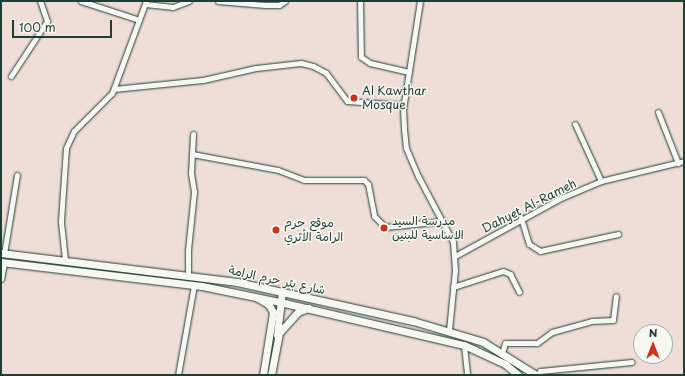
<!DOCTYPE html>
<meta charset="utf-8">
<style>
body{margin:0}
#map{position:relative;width:685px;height:376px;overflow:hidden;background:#efded8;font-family:"Playpen Sans","Playpen Sans Arabic",sans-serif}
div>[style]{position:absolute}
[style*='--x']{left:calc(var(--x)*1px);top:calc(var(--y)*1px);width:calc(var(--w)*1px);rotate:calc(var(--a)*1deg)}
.roads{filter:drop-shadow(0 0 1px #1f3d34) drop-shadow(0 0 1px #1f3d34)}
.minor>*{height:5px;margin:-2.5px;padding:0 2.5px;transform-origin:2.5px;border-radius:2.5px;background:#f6f6f2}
.tertiary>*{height:7px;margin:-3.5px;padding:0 3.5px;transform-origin:3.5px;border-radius:3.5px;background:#f6f6f2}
.secondary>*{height:7px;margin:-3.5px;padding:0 3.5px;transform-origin:3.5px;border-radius:3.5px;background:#f6f6f2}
.dots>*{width:11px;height:11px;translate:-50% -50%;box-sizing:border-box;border:2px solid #f6f6f2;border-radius:50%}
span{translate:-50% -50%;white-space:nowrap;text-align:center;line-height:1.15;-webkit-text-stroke:3px #f6f6f2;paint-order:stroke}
.poi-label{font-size:12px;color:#1f3d34}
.left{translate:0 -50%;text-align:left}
.street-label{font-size:12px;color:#1f3d34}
.frame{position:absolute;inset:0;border:2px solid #1f3d34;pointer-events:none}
.north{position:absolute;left:633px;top:324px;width:40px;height:40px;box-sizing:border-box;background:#f6f6f2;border:1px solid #a0aca6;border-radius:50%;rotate:0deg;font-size:11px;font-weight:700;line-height:16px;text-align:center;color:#1f3d34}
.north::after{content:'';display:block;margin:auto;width:14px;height:18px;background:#c8321e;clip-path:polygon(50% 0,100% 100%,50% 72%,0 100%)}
.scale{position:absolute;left:12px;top:20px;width:100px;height:18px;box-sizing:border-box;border:2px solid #1f3d34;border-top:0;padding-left:5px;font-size:12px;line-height:14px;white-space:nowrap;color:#1f3d34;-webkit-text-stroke:3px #f6f6f2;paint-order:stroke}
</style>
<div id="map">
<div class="roads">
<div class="minor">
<div style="--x:81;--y:1;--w:61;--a:18.1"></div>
<div style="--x:218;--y:1;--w:47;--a:4.9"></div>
<div style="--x:265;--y:5;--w:14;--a:0"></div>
<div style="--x:279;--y:5;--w:7;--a:-34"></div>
<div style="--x:360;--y:1;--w:56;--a:89"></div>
<div style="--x:361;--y:57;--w:11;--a:34"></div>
<div style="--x:370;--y:63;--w:40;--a:13"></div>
<div style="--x:420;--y:1;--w:109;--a:98.9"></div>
<div style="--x:403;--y:109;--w:20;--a:87"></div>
<div style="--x:404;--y:129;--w:19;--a:84"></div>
<div style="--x:406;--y:148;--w:30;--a:67"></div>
<div style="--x:418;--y:176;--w:75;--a:62.1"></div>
<div style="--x:453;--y:242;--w:28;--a:86"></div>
<div style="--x:455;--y:270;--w:60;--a:95.7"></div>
<div style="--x:145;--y:4;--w:28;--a:6"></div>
<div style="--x:173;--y:7;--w:17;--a:-21"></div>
<div style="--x:11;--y:76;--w:66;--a:-56.8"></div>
<div style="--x:47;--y:21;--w:21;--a:-109"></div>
<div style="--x:114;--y:89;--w:89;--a:-5.8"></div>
<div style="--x:203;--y:80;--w:54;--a:-12.8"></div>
<div style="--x:256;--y:68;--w:45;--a:-6.3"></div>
<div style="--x:301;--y:63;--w:12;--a:14"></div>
<div style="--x:313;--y:66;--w:15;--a:28"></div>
<div style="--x:326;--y:73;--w:35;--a:53"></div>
<div style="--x:347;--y:101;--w:56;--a:4.1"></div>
<div style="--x:658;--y:112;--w:55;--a:68.6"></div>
<div style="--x:575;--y:124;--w:63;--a:65.5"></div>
<div style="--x:192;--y:154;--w:87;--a:10.5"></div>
<div style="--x:278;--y:170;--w:28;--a:21"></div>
<div style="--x:304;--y:180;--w:60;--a:0"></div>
<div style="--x:364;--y:180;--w:6;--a:45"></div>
<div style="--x:368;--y:184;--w:33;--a:79"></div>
<div style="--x:374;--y:216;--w:16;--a:45"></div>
<div style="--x:385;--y:227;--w:59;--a:-5.8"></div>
<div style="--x:521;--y:218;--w:27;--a:73"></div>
<div style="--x:529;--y:244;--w:13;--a:32"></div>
<div style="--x:540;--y:251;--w:80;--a:-12.3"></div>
<div style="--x:4;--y:254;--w:80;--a:-80.7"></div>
<div style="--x:455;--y:256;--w:121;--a:-28.7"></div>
<div style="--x:561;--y:198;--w:43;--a:-23"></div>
<div style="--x:601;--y:181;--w:85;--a:-13.5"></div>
<div style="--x:65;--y:260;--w:39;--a:-96"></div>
<div style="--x:61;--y:221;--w:73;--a:-86.1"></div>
<div style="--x:66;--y:148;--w:19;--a:-65"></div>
<div style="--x:74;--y:131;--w:54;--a:-45"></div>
<div style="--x:112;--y:93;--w:98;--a:-69.7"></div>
<div style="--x:188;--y:275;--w:25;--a:-90"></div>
<div style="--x:188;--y:250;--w:58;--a:-84.1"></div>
<div style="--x:194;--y:192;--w:19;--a:-99"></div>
<div style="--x:191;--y:173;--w:39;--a:-87"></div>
<div style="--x:1;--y:279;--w:16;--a:-79"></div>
<div style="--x:453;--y:287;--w:52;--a:-17.7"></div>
<div style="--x:503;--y:271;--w:8;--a:23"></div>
<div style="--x:510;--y:274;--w:20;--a:63"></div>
<div style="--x:464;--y:345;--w:30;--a:84"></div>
<div style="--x:502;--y:353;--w:10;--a:-73"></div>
<div style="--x:505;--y:343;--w:32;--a:0"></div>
<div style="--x:537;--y:343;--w:19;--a:-36"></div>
<div style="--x:552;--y:332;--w:41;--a:-15.4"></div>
<div style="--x:592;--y:321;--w:21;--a:-3"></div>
<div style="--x:613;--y:320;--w:24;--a:-83"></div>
<div style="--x:178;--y:375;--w:91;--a:-79.9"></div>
<div style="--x:537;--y:375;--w:5;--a:-53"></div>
<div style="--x:540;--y:371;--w:92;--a:-5.6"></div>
</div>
<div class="tertiary">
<div style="--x:258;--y:298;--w:13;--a:32"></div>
<div style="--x:269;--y:305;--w:8;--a:60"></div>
<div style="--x:273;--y:312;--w:64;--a:99"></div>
<div style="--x:277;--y:335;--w:44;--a:-83.5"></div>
<div style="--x:271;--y:375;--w:43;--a:-79.2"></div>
<div style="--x:279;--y:333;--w:28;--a:-48"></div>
<div style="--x:298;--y:312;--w:11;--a:-22"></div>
</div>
<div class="secondary">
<div style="--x:1;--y:253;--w:238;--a:7"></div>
<div style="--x:237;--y:282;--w:180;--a:12.5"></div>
<div style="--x:413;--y:321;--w:73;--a:16.7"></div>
<div style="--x:483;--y:342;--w:62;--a:31.9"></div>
<div style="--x:1;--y:262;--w:202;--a:6.8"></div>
<div style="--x:202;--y:286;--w:80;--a:11.6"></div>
<div style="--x:280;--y:302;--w:189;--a:13.2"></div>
<div style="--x:464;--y:345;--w:45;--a:24.9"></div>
<div style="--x:505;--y:364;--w:17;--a:40"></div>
</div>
</div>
<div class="dots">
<div style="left:354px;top:98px;background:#c8321e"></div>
<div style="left:384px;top:228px;background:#c8321e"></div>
<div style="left:276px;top:230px;background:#c8321e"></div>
</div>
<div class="poi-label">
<span class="left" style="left:362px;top:98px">Al Kawthar<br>Mosque</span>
<span class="left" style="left:392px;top:228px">مدرسة السيد<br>الاساسية للبنين</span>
<span class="left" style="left:284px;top:230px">موقع حرم<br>الرامة الأثري</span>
</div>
<div class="street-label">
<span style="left:529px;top:206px;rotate:-27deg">Dahyet Al-Rameh</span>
<span style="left:277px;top:280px;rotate:12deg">شارع بئر حرم الرامة</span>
</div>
<div class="frame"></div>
<div class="north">N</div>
<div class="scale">100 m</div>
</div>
